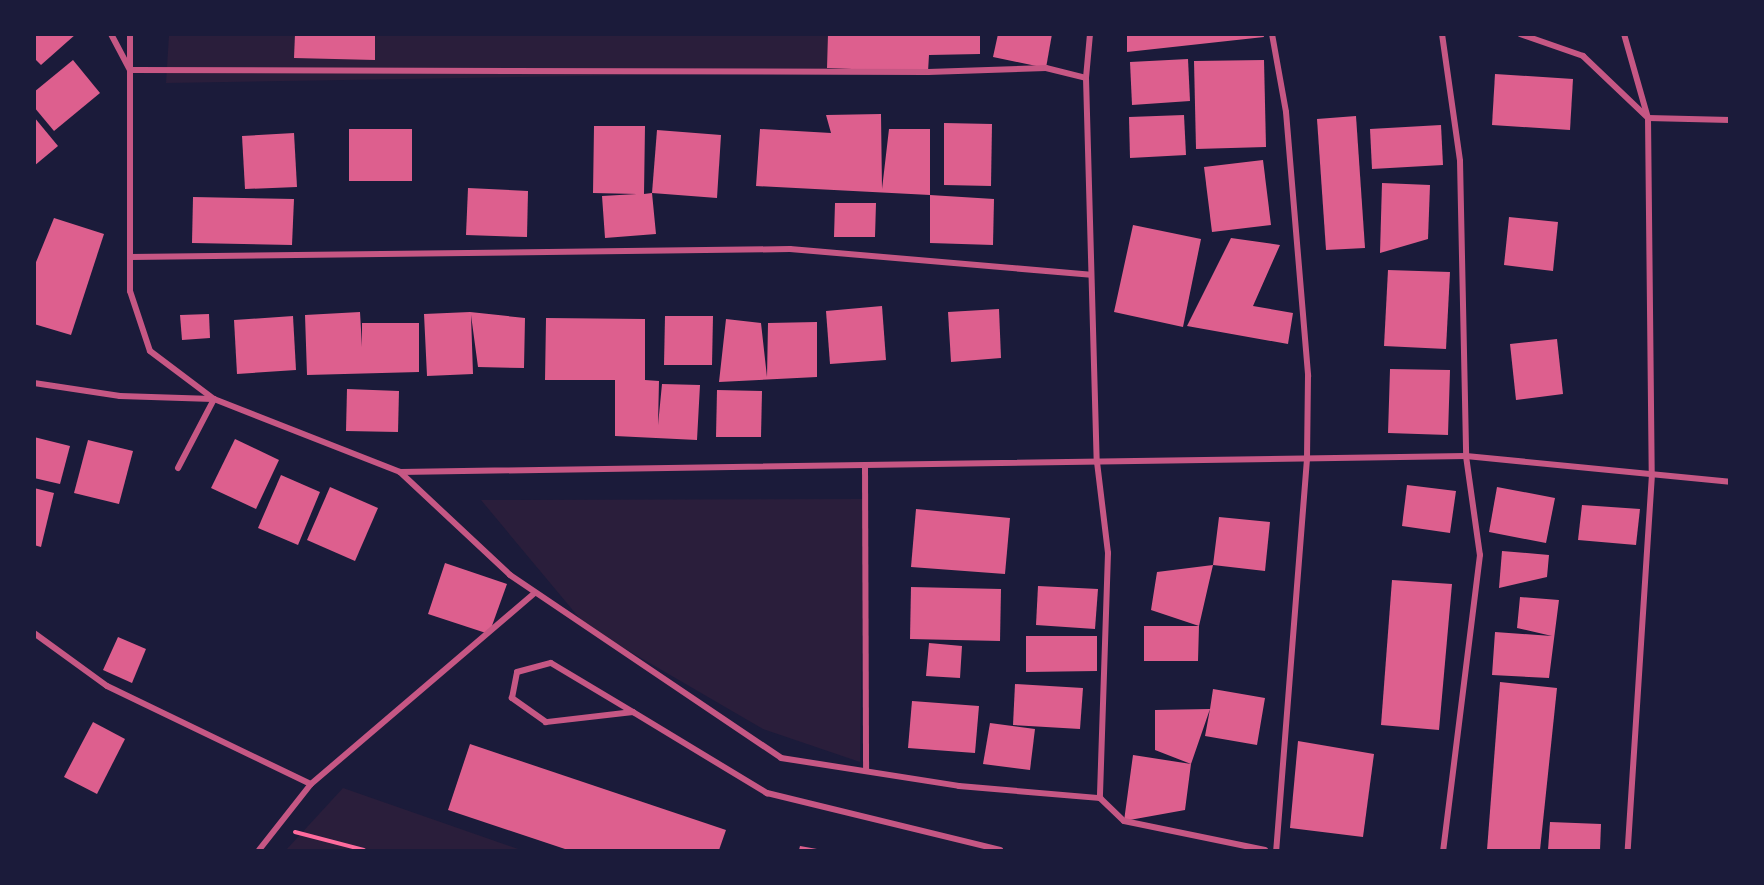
<!DOCTYPE html>
<style>
body{margin:0}
#map{position:relative;width:1764px;height:885px;overflow:hidden;background:#1b1b3a;font-family:Raleway,sans-serif}
div>[style]{position:absolute}
[style*='--x']{left:calc(var(--x)*1px);top:calc(var(--y)*1px);width:calc(var(--w)*1px);rotate:calc(var(--a)*1deg)}
.green>*{inset:0;background:#2a1e3b}
.building>*{inset:0;background:#dd5f8e}
.path>*{height:4px;margin:-2px;padding:0 2px;transform-origin:2px;border-radius:2px;background:#ff6b9d}
.minor>*{height:6px;margin:-3px;padding:0 3px;transform-origin:3px;border-radius:3px;background:#c65784}
span{translate:-50% -50%;white-space:nowrap;text-align:center;line-height:1.15;-webkit-text-stroke:6px #1b1b3a;paint-order:stroke}
.frame{position:absolute;inset:0;border:36px solid #1b1b3a;pointer-events:none}
</style>
<div id="map">
<div class="green">
<div style="clip-path:polygon(169px 35px,829px 35px,828px 72px,166px 83px)"></div>
<div style="clip-path:polygon(864px 499px,860px 762px,763px 729px,586px 626px,481px 500px)"></div>
<div style="clip-path:polygon(343px 788px,521px 850px,286px 850px)"></div>
</div>
<div class="building">
<div style="clip-path:polygon(34px 34px,76px 34px,41px 65px,34px 58px)"></div>
<div style="clip-path:polygon(295px 34px,375px 34px,375px 60px,294px 58px)"></div>
<div style="clip-path:polygon(828px 34px,980px 34px,980px 54px,929px 55px,928px 72px,827px 68px)"></div>
<div style="clip-path:polygon(998px 34px,1052px 34px,1046px 68px,993px 57px)"></div>
<div style="clip-path:polygon(1127px 34px,1263px 34px,1264px 37px,1127px 52px)"></div>
<div style="clip-path:polygon(1188px 59px,1190px 101px,1132px 105px,1130px 62px)"></div>
<div style="clip-path:polygon(73px 60px,100px 93px,54px 131px,34px 107px,34px 92px)"></div>
<div style="clip-path:polygon(1264px 60px,1266px 147px,1196px 149px,1194px 61px)"></div>
<div style="clip-path:polygon(1495px 74px,1573px 79px,1570px 130px,1492px 125px)"></div>
<div style="clip-path:polygon(881px 114px,882px 189px,889px 129px,930px 129px,930px 195px,756px 186px,760px 129px,831px 133px,826px 115px)"></div>
<div style="clip-path:polygon(1184px 115px,1186px 155px,1130px 158px,1129px 117px)"></div>
<div style="clip-path:polygon(1356px 116px,1365px 248px,1326px 250px,1317px 119px)"></div>
<div style="clip-path:polygon(34px 117px,58px 146px,34px 166px)"></div>
<div style="clip-path:polygon(944px 123px,992px 124px,991px 186px,944px 185px)"></div>
<div style="clip-path:polygon(1441px 125px,1443px 165px,1372px 169px,1370px 129px)"></div>
<div style="clip-path:polygon(594px 126px,645px 126px,644px 194px,652px 193px,656px 234px,605px 238px,602px 196px,637px 194px,593px 193px)"></div>
<div style="clip-path:polygon(349px 129px,412px 129px,412px 181px,349px 181px)"></div>
<div style="clip-path:polygon(657px 130px,721px 135px,717px 198px,652px 193px)"></div>
<div style="clip-path:polygon(294px 133px,297px 187px,245px 189px,242px 136px)"></div>
<div style="clip-path:polygon(1263px 160px,1271px 225px,1212px 232px,1204px 167px)"></div>
<div style="clip-path:polygon(1382px 183px,1430px 185px,1428px 239px,1380px 253px)"></div>
<div style="clip-path:polygon(468px 188px,528px 191px,527px 237px,466px 235px)"></div>
<div style="clip-path:polygon(930px 195px,994px 199px,993px 245px,930px 243px)"></div>
<div style="clip-path:polygon(193px 197px,294px 199px,292px 245px,192px 243px)"></div>
<div style="clip-path:polygon(835px 203px,876px 203px,875px 237px,834px 237px)"></div>
<div style="clip-path:polygon(1509px 217px,1558px 222px,1553px 271px,1504px 265px)"></div>
<div style="clip-path:polygon(54px 218px,104px 234px,71px 335px,34px 324px,34px 267px)"></div>
<div style="clip-path:polygon(1133px 225px,1201px 239px,1183px 327px,1114px 312px)"></div>
<div style="clip-path:polygon(1231px 238px,1280px 245px,1253px 306px,1293px 313px,1288px 344px,1187px 326px)"></div>
<div style="clip-path:polygon(1388px 270px,1450px 272px,1446px 349px,1384px 346px)"></div>
<div style="clip-path:polygon(882px 306px,886px 360px,830px 364px,826px 311px)"></div>
<div style="clip-path:polygon(999px 309px,1001px 358px,951px 362px,948px 312px)"></div>
<div style="clip-path:polygon(360px 312px,362px 347px,362px 323px,419px 323px,419px 372px,307px 375px,305px 315px)"></div>
<div style="clip-path:polygon(470px 312px,525px 318px,524px 368px,478px 367px,471px 315px,473px 374px,427px 376px,424px 314px)"></div>
<div style="clip-path:polygon(209px 314px,210px 338px,182px 340px,180px 315px)"></div>
<div style="clip-path:polygon(293px 316px,296px 370px,237px 374px,234px 320px)"></div>
<div style="clip-path:polygon(665px 316px,713px 316px,712px 365px,664px 365px)"></div>
<div style="clip-path:polygon(546px 318px,645px 319px,645px 380px,659px 381px,658px 425px,662px 384px,700px 385px,697px 440px,615px 436px,615px 380px,545px 380px)"></div>
<div style="clip-path:polygon(726px 319px,761px 323px,767px 377px,768px 323px,817px 322px,817px 377px,719px 382px)"></div>
<div style="clip-path:polygon(1557px 339px,1563px 394px,1516px 400px,1510px 344px)"></div>
<div style="clip-path:polygon(1390px 369px,1450px 370px,1448px 435px,1388px 433px)"></div>
<div style="clip-path:polygon(347px 389px,399px 391px,398px 432px,346px 431px)"></div>
<div style="clip-path:polygon(717px 390px,762px 391px,761px 437px,716px 437px)"></div>
<div style="clip-path:polygon(34px 437px,70px 446px,60px 484px,34px 478px)"></div>
<div style="clip-path:polygon(235px 439px,279px 460px,256px 509px,211px 488px)"></div>
<div style="clip-path:polygon(88px 440px,133px 451px,119px 504px,74px 493px)"></div>
<div style="clip-path:polygon(281px 475px,320px 492px,298px 545px,258px 528px)"></div>
<div style="clip-path:polygon(1407px 485px,1456px 491px,1450px 533px,1402px 526px)"></div>
<div style="clip-path:polygon(330px 487px,378px 508px,355px 561px,307px 540px)"></div>
<div style="clip-path:polygon(1497px 487px,1555px 498px,1546px 543px,1489px 532px)"></div>
<div style="clip-path:polygon(34px 488px,54px 493px,41px 547px,34px 545px)"></div>
<div style="clip-path:polygon(1582px 505px,1640px 509px,1636px 545px,1578px 540px)"></div>
<div style="clip-path:polygon(916px 509px,1010px 518px,1005px 574px,911px 567px)"></div>
<div style="clip-path:polygon(1219px 517px,1270px 522px,1265px 571px,1213px 565px)"></div>
<div style="clip-path:polygon(1502px 551px,1549px 555px,1547px 577px,1499px 588px)"></div>
<div style="clip-path:polygon(445px 563px,507px 584px,489px 634px,428px 614px)"></div>
<div style="clip-path:polygon(1213px 565px,1199px 626px,1198px 661px,1144px 661px,1144px 626px,1199px 626px,1151px 610px,1157px 572px)"></div>
<div style="clip-path:polygon(1392px 580px,1452px 584px,1439px 730px,1381px 725px)"></div>
<div style="clip-path:polygon(1038px 586px,1098px 589px,1095px 629px,1036px 625px)"></div>
<div style="clip-path:polygon(911px 587px,1001px 589px,1000px 641px,910px 639px)"></div>
<div style="clip-path:polygon(1520px 597px,1559px 600px,1549px 678px,1492px 675px,1495px 632px,1552px 636px,1517px 628px)"></div>
<div style="clip-path:polygon(1026px 636px,1097px 636px,1097px 671px,1026px 672px)"></div>
<div style="clip-path:polygon(118px 637px,146px 649px,132px 683px,103px 670px)"></div>
<div style="clip-path:polygon(929px 643px,962px 646px,960px 678px,926px 676px)"></div>
<div style="clip-path:polygon(1500px 682px,1557px 688px,1540px 850px,1487px 850px)"></div>
<div style="clip-path:polygon(1015px 684px,1083px 688px,1080px 729px,1013px 725px)"></div>
<div style="clip-path:polygon(1213px 689px,1265px 698px,1257px 745px,1205px 736px,1210px 709px,1191px 764px,1185px 810px,1124px 821px,1133px 755px,1191px 764px,1155px 750px,1155px 710px,1210px 709px)"></div>
<div style="clip-path:polygon(912px 701px,979px 706px,975px 753px,908px 748px)"></div>
<div style="clip-path:polygon(93px 722px,125px 739px,97px 794px,64px 777px)"></div>
<div style="clip-path:polygon(990px 723px,1035px 729px,1030px 770px,983px 764px)"></div>
<div style="clip-path:polygon(1298px 741px,1374px 754px,1363px 837px,1290px 828px)"></div>
<div style="clip-path:polygon(470px 744px,726px 830px,719px 850px,568px 850px,448px 810px)"></div>
<div style="clip-path:polygon(1550px 822px,1601px 824px,1600px 850px,1548px 850px)"></div>
<div style="clip-path:polygon(800px 846px,817px 849px,817px 850px,799px 850px)"></div>
</div>
<div class="path">
<div style="--x:295;--y:832;--w:71;--a:14.6"></div>
</div>
<div class="minor">
<div style="--x:111;--y:34;--w:41;--a:62.2"></div>
<div style="--x:130;--y:70;--w:798;--a:0.14"></div>
<div style="--x:928;--y:72;--w:118;--a:-1.9"></div>
<div style="--x:1046;--y:68;--w:41;--a:14"></div>
<div style="--x:130;--y:34;--w:257;--a:90"></div>
<div style="--x:130;--y:291;--w:63;--a:71.6"></div>
<div style="--x:150;--y:351;--w:80;--a:36.9"></div>
<div style="--x:214;--y:399;--w:200;--a:21.4"></div>
<div style="--x:400;--y:472;--w:1066;--a:-0.86"></div>
<div style="--x:1466;--y:456;--w:265;--a:5.6"></div>
<div style="--x:1090;--y:34;--w:44;--a:95.2"></div>
<div style="--x:1086;--y:78;--w:384;--a:88.4"></div>
<div style="--x:1097;--y:462;--w:92;--a:83.1"></div>
<div style="--x:1108;--y:553;--w:245;--a:91.9"></div>
<div style="--x:1272;--y:34;--w:79;--a:79.8"></div>
<div style="--x:1286;--y:112;--w:265;--a:85.2"></div>
<div style="--x:1308;--y:376;--w:83;--a:90.7"></div>
<div style="--x:1307;--y:459;--w:392;--a:94.5"></div>
<div style="--x:1442;--y:34;--w:128;--a:81.9"></div>
<div style="--x:1460;--y:161;--w:295;--a:88.8"></div>
<div style="--x:1466;--y:456;--w:100;--a:82"></div>
<div style="--x:1480;--y:555;--w:297;--a:97.1"></div>
<div style="--x:1520;--y:34;--w:67;--a:19.2"></div>
<div style="--x:1583;--y:56;--w:90;--a:43.6"></div>
<div style="--x:1648;--y:118;--w:82;--a:1.4"></div>
<div style="--x:1624;--y:34;--w:87;--a:74.1"></div>
<div style="--x:1648;--y:118;--w:356;--a:89.4"></div>
<div style="--x:1652;--y:474;--w:377;--a:93.7"></div>
<div style="--x:130;--y:257;--w:660;--a:-0.69"></div>
<div style="--x:790;--y:249;--w:302;--a:4.9"></div>
<div style="--x:34;--y:383;--w:87;--a:8.6"></div>
<div style="--x:120;--y:396;--w:93;--a:1.8"></div>
<div style="--x:865;--y:465;--w:306;--a:89.8"></div>
<div style="--x:178;--y:468;--w:78;--a:-62.4"></div>
<div style="--x:400;--y:472;--w:151;--a:43.1"></div>
<div style="--x:510;--y:575;--w:327;--a:34"></div>
<div style="--x:781;--y:758;--w:180;--a:8.9"></div>
<div style="--x:959;--y:786;--w:142;--a:4.9"></div>
<div style="--x:34;--y:633;--w:90;--a:36"></div>
<div style="--x:107;--y:686;--w:226;--a:25.7"></div>
<div style="--x:311;--y:784;--w:294;--a:-40.5"></div>
<div style="--x:633;--y:712;--w:88;--a:173.4"></div>
<div style="--x:546;--y:722;--w:42;--a:-144.8"></div>
<div style="--x:512;--y:698;--w:26;--a:-79"></div>
<div style="--x:517;--y:672;--w:35;--a:-15"></div>
<div style="--x:551;--y:663;--w:96;--a:30.9"></div>
<div style="--x:633;--y:712;--w:157;--a:31.2"></div>
<div style="--x:767;--y:793;--w:240;--a:13.7"></div>
<div style="--x:1100;--y:798;--w:33;--a:44"></div>
<div style="--x:1124;--y:821;--w:144;--a:11.6"></div>
<div style="--x:259;--y:850;--w:84;--a:-51.8"></div>
</div>
<div class="frame"></div>
</div>
